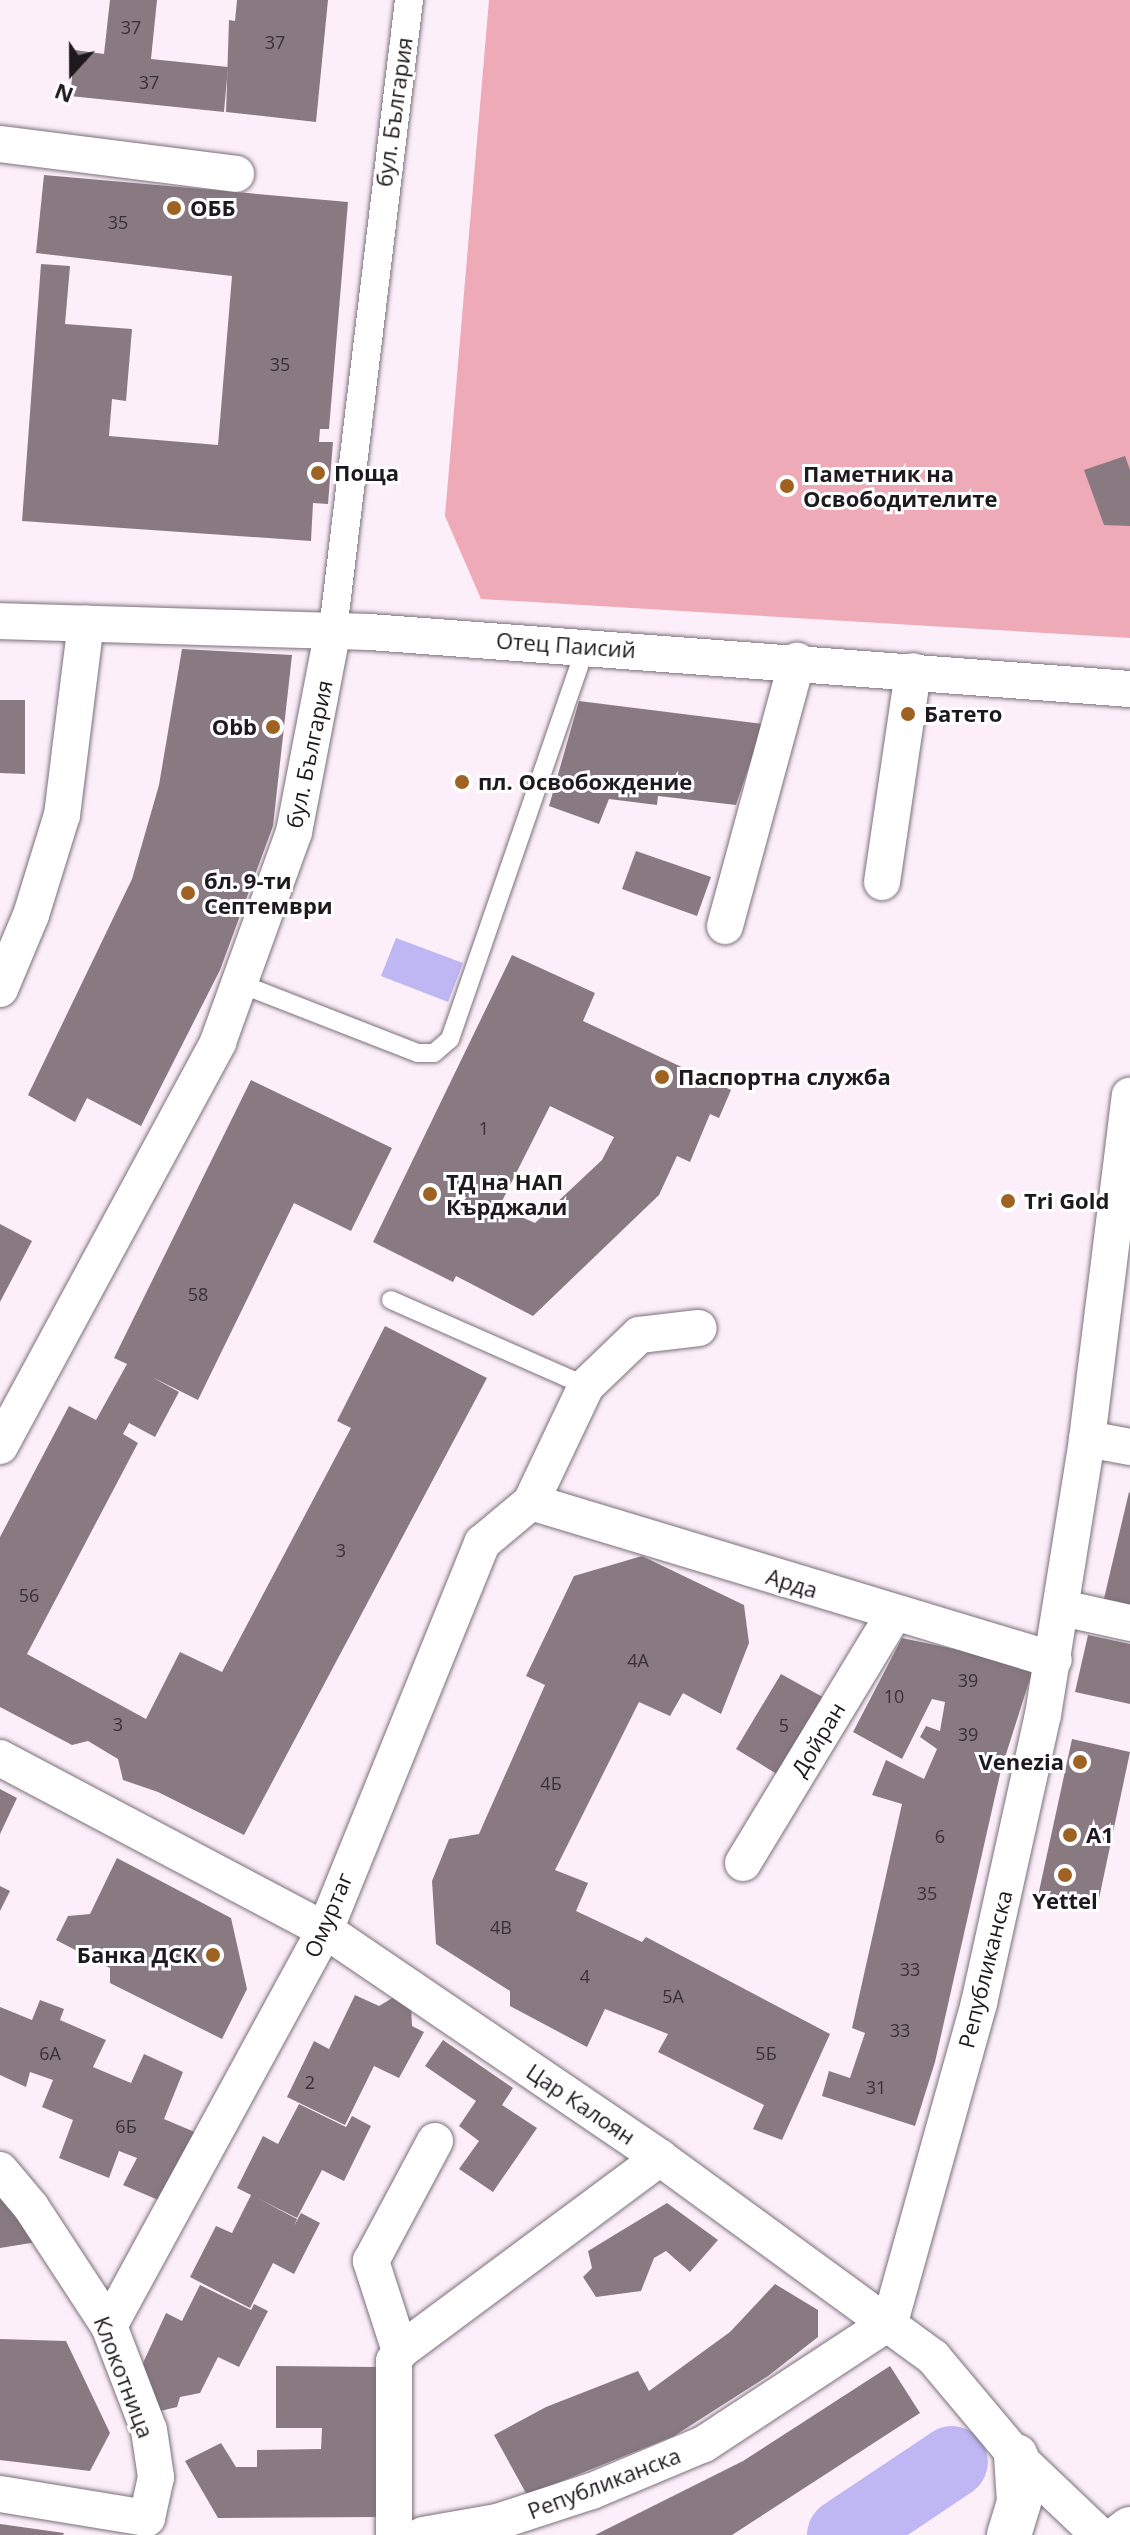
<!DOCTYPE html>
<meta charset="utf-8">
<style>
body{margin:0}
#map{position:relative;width:1130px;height:2535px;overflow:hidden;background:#fceffa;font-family:"Open Sans",sans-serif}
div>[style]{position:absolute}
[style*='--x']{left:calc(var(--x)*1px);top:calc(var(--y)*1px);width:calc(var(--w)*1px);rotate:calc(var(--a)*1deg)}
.green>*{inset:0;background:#eeaab7}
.water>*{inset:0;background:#bfb6f4}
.river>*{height:72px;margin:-36px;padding:0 36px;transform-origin:36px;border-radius:36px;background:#bfb6f4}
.building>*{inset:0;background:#897a81}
.roads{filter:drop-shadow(0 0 2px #7b707a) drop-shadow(0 0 2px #7b707a)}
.service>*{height:18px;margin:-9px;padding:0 9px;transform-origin:9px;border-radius:9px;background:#fff}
.pedestrian>*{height:28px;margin:-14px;padding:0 14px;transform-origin:14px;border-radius:14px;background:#fff}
.minor>*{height:36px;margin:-18px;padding:0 18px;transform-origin:18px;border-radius:18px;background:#fff}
.secondary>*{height:44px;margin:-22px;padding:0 22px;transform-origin:22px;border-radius:22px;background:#fff}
.dots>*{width:22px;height:22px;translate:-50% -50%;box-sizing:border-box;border:4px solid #fff;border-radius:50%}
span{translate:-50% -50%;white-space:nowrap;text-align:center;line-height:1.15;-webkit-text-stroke:6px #fff;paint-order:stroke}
.number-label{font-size:18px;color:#383136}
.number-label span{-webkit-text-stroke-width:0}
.street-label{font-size:22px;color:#1d191d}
.poi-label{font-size:22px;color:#1d191d;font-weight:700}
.left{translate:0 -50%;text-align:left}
.right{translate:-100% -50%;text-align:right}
.north{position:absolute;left:32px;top:32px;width:80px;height:80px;-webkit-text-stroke:6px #fff;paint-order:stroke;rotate:201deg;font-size:22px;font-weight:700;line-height:32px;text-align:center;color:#1d191d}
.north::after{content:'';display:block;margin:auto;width:28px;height:36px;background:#1d191d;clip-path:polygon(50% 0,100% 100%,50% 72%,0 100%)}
</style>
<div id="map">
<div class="green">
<div style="clip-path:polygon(489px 0,1130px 0,1130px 638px,481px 599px,445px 516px)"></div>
</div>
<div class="water">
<div style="clip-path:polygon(396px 938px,463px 963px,448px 1002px,381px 976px)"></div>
</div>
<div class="river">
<div style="--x:843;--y:2535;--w:131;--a:-33.8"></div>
</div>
<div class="building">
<div style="clip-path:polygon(110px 0,157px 0,151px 59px,228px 67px,224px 112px,70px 96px,75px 50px,104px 54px)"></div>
<div style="clip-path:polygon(237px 0,328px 0,316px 122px,226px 112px,229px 20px,235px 21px)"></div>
<div style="clip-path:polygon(44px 175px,348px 202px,329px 429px,320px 429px,319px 442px,333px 442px,328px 504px,313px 503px,311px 541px,22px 521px,41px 264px,70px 266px,65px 324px,132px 329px,126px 401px,112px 399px,109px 436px,218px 445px,232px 276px,36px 253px)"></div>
<div style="clip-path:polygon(1125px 456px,1130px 470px,1130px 526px,1104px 525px,1084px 470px)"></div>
<div style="clip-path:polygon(182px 649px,292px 655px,273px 826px,220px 970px,141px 1126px,87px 1098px,75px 1122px,28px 1095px,132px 879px,159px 785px)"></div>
<div style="clip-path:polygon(0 700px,25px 700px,25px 774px,0 773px)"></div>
<div style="clip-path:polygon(579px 701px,763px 724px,736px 805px,658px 796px,657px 805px,609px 799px,599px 824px,549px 806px)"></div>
<div style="clip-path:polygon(636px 851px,711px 877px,697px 916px,622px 889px)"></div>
<div style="clip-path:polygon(evenodd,512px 955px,595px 993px,583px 1021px,731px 1090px,719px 1118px,710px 1114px,690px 1162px,677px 1156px,659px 1195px,533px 1316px,456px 1276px,453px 1282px,373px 1242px,512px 955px,550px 1106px,614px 1137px,602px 1160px,535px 1223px,499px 1207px,550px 1106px)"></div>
<div style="clip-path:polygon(251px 1080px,392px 1148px,351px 1231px,294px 1203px,198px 1400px,152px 1377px,179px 1392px,155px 1437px,129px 1423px,123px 1434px,138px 1443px,27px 1654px,146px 1719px,180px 1652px,222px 1672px,351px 1428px,337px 1421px,385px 1326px,487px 1378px,244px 1835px,158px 1792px,123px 1780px,118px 1759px,88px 1741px,72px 1745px,0 1707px,0 1537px,69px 1406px,96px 1420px,127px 1364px,114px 1358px)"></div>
<div style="clip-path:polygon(0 1224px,32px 1241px,0 1302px)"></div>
<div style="clip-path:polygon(1129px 1492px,1130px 1493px,1130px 1613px,1102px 1607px)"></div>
<div style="clip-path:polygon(642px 1556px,744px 1605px,749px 1643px,721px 1714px,683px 1693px,670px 1716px,639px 1702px,555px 1870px,588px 1883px,576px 1911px,642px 1942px,646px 1937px,830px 2034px,782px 2140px,753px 2129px,764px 2105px,658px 2052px,668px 2034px,605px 2009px,587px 2047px,510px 2006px,510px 1991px,436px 1944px,432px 1881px,449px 1839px,479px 1834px,486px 1818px,545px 1685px,526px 1676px,574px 1576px)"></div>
<div style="clip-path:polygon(1088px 1635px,1130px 1644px,1130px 1704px,1075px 1692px)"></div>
<div style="clip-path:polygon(902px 1638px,1034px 1666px,1001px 1770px,935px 2062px,915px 2126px,822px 2096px,829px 2071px,850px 2078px,865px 2033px,852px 2028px,902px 1804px,872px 1795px,886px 1760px,924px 1779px,937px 1749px,920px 1737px,926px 1726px,940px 1731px,945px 1702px,932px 1699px,902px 1759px,853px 1732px)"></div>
<div style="clip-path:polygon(781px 1674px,830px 1701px,790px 1782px,736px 1749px)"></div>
<div style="clip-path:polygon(1072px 1739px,1130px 1752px,1097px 1908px,1038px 1896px)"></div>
<div style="clip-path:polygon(0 1789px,17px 1798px,0 1834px)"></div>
<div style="clip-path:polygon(117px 1858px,231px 1918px,247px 1989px,222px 2039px,110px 1983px,110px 1968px,56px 1940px,68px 1916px,90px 1914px)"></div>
<div style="clip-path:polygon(0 1886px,10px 1891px,0 1911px)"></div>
<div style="clip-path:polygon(355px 1995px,379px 2006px,394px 1997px,411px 2005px,412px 2026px,424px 2032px,399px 2078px,374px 2066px,345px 2125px,287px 2097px,314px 2041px,329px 2049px)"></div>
<div style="clip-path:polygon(40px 2000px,64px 2009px,60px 2020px,106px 2040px,93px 2067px,131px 2083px,144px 2054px,183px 2072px,164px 2119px,197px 2133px,170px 2205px,123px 2185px,137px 2158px,119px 2151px,109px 2178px,59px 2158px,73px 2120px,42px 2107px,53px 2080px,30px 2072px,26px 2087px,0 2075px,0 2007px,32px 2020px)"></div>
<div style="clip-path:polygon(443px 2040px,513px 2088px,502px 2105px,537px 2128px,493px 2192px,459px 2169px,479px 2141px,459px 2126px,476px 2101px,425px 2066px)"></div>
<div style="clip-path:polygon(299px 2104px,346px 2127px,352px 2116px,371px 2126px,344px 2181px,322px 2170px,297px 2218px,257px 2198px,297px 2219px,294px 2226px,301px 2213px,320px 2223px,294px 2274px,273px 2263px,250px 2308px,190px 2277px,216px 2226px,232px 2233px,251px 2195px,237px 2188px,263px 2136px,278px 2144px)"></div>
<div style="clip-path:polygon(0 2190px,37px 2242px,0 2248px)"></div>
<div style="clip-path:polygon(667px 2203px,718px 2240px,690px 2272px,666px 2251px,654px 2258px,641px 2291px,596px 2297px,583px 2277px,592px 2268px,588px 2251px)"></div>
<div style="clip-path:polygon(775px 2284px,818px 2310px,818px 2337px,768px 2376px,674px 2436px,527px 2495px,494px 2435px,546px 2407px,638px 2371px,649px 2391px,730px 2332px)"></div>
<div style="clip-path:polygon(200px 2285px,251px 2310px,254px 2304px,268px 2311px,239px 2367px,218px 2357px,200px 2393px,180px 2397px,177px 2407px,160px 2411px,137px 2376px,166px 2313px,182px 2321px)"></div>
<div style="clip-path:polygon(0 2339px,66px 2341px,110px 2433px,90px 2471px,0 2460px)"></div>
<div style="clip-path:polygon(276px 2366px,376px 2367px,377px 2517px,218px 2518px,185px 2461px,221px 2443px,236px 2467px,257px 2467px,257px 2450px,321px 2449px,322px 2428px,276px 2428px)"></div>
<div style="clip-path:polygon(890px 2366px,920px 2413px,732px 2535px,595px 2535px,743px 2461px)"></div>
<div style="clip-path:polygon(0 2524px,64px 2533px,63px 2535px,0 2535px)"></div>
</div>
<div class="roads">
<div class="service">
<div style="--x:241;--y:984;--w:190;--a:21.3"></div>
<div style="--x:418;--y:1053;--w:16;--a:0"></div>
<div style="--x:434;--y:1053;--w:21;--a:-41"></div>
<div style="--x:450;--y:1039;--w:415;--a:-70.9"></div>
<div style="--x:391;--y:1300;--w:213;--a:23.8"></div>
</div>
<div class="pedestrian">
<div style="--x:333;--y:630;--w:635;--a:-83.12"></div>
</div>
<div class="minor">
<div style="--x:0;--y:144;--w:238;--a:7.2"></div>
<div style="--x:0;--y:621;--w:370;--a:1.7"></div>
<div style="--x:370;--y:632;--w:762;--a:4.29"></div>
<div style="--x:882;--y:882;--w:213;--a:-81.6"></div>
<div style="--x:725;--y:926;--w:275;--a:-74.8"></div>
<div style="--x:0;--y:989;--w:80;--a:-67.3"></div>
<div style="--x:31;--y:915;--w:105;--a:-72.8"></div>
<div style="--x:62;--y:815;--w:193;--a:-82.9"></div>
<div style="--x:1087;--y:1439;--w:44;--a:10.5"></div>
<div style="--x:0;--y:1446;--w:459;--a:-61.6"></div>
<div style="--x:218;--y:1042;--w:223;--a:-70.1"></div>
<div style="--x:294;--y:832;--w:206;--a:-79.1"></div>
<div style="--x:531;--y:1502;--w:546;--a:16.81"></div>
<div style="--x:1062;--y:1608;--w:70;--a:12.4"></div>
<div style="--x:0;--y:1758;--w:368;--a:27.9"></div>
<div style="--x:325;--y:1930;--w:405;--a:34.2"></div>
<div style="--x:660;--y:2158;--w:338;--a:36.1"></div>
<div style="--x:933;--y:2357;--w:129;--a:50"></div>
<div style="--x:1016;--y:2456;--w:115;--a:43.6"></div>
<div style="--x:743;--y:1863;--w:290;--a:-58.8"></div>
<div style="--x:0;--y:2170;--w:48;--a:50"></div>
<div style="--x:31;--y:2207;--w:142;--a:56.8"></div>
<div style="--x:109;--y:2326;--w:111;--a:69"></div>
<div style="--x:149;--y:2430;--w:48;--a:81.5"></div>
<div style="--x:156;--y:2477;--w:42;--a:102.4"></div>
<div style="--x:109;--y:2326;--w:451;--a:-61.4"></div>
<div style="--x:325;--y:1930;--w:418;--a:-67.9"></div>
<div style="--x:482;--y:1543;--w:64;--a:-39.9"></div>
<div style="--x:531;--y:1502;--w:128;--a:-64.6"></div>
<div style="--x:586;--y:1386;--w:74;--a:-43.9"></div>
<div style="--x:639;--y:1335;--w:60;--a:-6.7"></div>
<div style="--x:400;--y:2351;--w:95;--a:-107.9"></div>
<div style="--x:371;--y:2261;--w:136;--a:-61.9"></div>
<div style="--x:0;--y:2494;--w:149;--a:9.3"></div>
<div style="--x:394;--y:2535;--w:174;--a:-90"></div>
<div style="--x:394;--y:2361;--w:12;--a:-59"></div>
<div style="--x:400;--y:2351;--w:324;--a:-36.6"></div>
<div style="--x:423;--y:2535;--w:75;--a:-10"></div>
<div style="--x:497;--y:2522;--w:100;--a:-18.1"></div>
<div style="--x:592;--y:2491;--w:121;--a:-22.8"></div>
<div style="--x:704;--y:2444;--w:222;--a:-33.3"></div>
<div style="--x:890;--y:2322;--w:331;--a:-74.4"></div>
<div style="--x:979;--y:2003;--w:295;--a:-77.5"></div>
<div style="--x:1043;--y:1715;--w:279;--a:-80.9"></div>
<div style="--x:1087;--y:1439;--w:346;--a:-82.9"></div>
</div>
<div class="secondary">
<div style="--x:1009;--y:2535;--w:34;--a:-73"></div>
<div style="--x:1019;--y:2502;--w:46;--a:-93.7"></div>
<div style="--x:1122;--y:2535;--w:10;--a:-37"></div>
</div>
</div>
<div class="dots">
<div style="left:174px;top:208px;background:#9e6323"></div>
<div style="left:318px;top:473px;background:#9e6323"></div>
<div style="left:787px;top:486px;background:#9e6323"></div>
<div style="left:908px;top:714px;background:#9e6323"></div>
<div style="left:273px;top:727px;background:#9e6323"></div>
<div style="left:462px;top:782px;background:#9e6323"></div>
<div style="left:188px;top:893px;background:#9e6323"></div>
<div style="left:662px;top:1077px;background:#9e6323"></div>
<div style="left:430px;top:1194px;background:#9e6323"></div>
<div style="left:1008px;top:1201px;background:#9e6323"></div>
<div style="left:1080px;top:1762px;background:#9e6323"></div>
<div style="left:1070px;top:1835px;background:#9e6323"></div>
<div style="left:1065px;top:1875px;background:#9e6323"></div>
<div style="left:213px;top:1955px;background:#9e6323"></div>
</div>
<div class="number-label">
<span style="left:131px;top:27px">37</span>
<span style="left:275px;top:42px">37</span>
<span style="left:149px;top:82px">37</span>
<span style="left:118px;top:222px">35</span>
<span style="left:280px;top:364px">35</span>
<span style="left:484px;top:1128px">1</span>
<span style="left:198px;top:1294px">58</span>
<span style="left:341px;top:1550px">3</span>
<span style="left:29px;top:1595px">56</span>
<span style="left:638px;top:1660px">4А</span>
<span style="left:968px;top:1680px">39</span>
<span style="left:894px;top:1696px">10</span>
<span style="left:118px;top:1724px">3</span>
<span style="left:784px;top:1725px">5</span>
<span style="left:968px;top:1734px">39</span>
<span style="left:551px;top:1783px">4Б</span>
<span style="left:940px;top:1836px">6</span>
<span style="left:927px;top:1893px">35</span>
<span style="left:501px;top:1927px">4В</span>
<span style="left:910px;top:1969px">33</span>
<span style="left:585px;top:1976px">4</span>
<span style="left:673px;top:1996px">5А</span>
<span style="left:900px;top:2030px">33</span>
<span style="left:50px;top:2053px">6А</span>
<span style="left:766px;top:2053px">5Б</span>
<span style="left:310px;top:2082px">2</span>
<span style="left:876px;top:2087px">31</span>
<span style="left:126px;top:2126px">6Б</span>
</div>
<div class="street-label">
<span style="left:394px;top:112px;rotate:-82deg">бул. България</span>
<span style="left:566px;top:645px;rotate:4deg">Отец Паисий</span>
<span style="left:309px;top:754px;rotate:-78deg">бул. България</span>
<span style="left:792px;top:1583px;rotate:17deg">Арда</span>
<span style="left:818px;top:1739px;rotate:-59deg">Дойран</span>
<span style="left:328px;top:1915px;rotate:-67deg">Омуртаг</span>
<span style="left:985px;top:1969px;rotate:-76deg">Републиканска</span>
<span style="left:581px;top:2104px;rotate:34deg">Цар Калоян</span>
<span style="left:124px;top:2377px;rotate:69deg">Клокотница</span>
<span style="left:604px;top:2483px;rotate:-21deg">Републиканска</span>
</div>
<div class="poi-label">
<span class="left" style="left:190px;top:208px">ОББ</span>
<span class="left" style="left:334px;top:473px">Поща</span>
<span class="left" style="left:803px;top:486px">Паметник на<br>Освободителите</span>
<span class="left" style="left:924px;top:714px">Батето</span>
<span class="right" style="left:257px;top:727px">Obb</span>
<span class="left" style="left:478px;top:782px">пл. Освобождение</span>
<span class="left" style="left:204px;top:893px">бл. 9-ти<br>Септември</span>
<span class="left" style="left:678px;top:1077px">Паспортна служба</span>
<span class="left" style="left:446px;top:1194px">ТД на НАП<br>Кърджали</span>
<span class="left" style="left:1024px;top:1201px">Tri Gold</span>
<span class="right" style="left:1064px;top:1762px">Venezia</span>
<span class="left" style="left:1086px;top:1835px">A1</span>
<span style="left:1065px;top:1901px">Yettel</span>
<span class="right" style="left:197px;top:1955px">Банка ДСК</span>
</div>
<div class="north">N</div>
</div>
